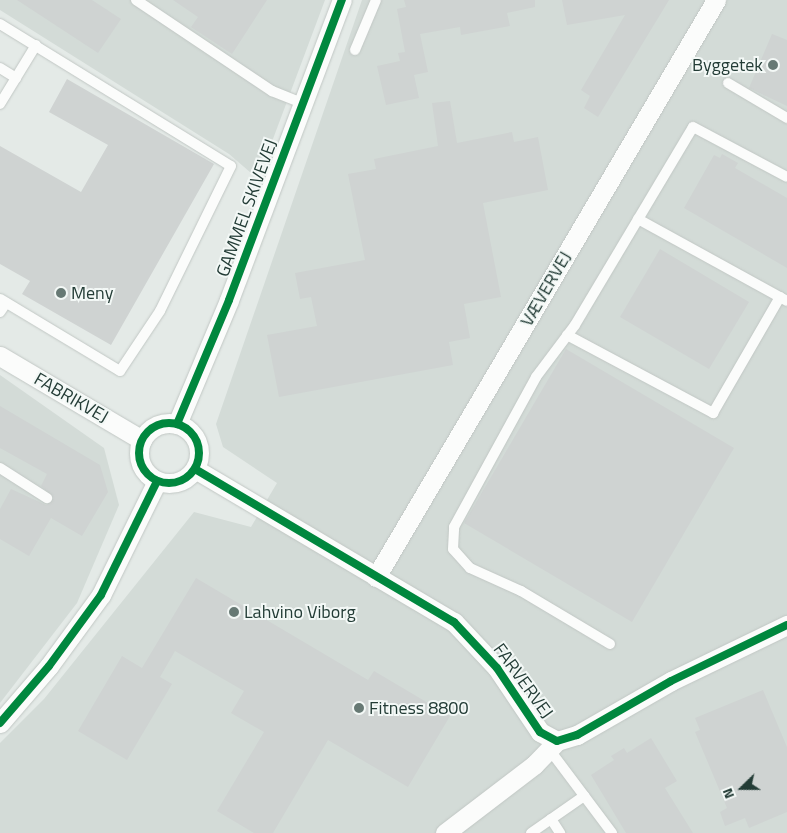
<!DOCTYPE html>
<meta charset="utf-8">
<style>
body{margin:0}
#map{position:relative;width:787px;height:833px;overflow:hidden;background:#e4eae7;font-family:"Titillium Web",sans-serif}
div>[style]{position:absolute}
[style*='--x']{left:calc(var(--x)*1px);top:calc(var(--y)*1px);width:calc(var(--w)*1px);rotate:calc(var(--a)*1deg)}
.built>*{inset:0;background:#d3dbd7}
.building>*{inset:0;background:#cfd3d2}
.roads{filter:drop-shadow(0 0 1px #c1c7c4) drop-shadow(0 0 1px #c1c7c4)}
.service>*{height:10px;margin:-5px;padding:0 5px;transform-origin:5px;border-radius:5px;background:#fbfcfb}
.minor>*{height:19px;margin:-9.5px;padding:0 9.5px;transform-origin:9.5px;border-radius:9.5px;background:#fbfcfb}
.minor>.ring{margin:-9.5px;padding:0;box-sizing:content-box;background:none;border:19px solid #fbfcfb;border-radius:50%}
.cycleway>*{height:8px;margin:-4px;padding:0 4px;transform-origin:4px;border-radius:4px;background:#00873e}
.cycleway>.ring{margin:-4px;padding:0;box-sizing:content-box;background:none;border:8px solid #00873e;border-radius:50%}
.dots>*{width:14px;height:14px;translate:-50% -50%;box-sizing:border-box;border:2px solid #f3f8f6;border-radius:50%}
span{translate:-50% -50%;white-space:nowrap;text-align:center;line-height:1.15;-webkit-text-stroke:4px #f3f8f6;paint-order:stroke}
.poi-label{font-size:18px;color:#233c36}
.right{translate:-100% -50%;text-align:right}
.left{translate:0 -50%;text-align:left}
.street-label{font-size:18px;color:#233c36}
.north{position:absolute;left:717px;top:763px;width:50px;height:50px;-webkit-text-stroke:4px #f3f8f6;paint-order:stroke;rotate:248deg;font-size:14px;font-weight:700;line-height:20px;text-align:center;color:#233c36}
.north::after{content:'';display:block;margin:auto;width:18px;height:22px;background:#233c36;clip-path:polygon(50% 0,100% 100%,50% 72%,0 100%)}
</style>
<div id="map">
<div class="built">
<div style="clip-path:polygon(0 0,325px 0,258px 179px,229px 154px,0 10px)"></div>
<div style="clip-path:polygon(362px 0,787px 0,787px 833px,0 833px,0 743px,44px 699px,194px 512px,251px 527px,277px 483px,223px 447px,216px 424px)"></div>
<div style="clip-path:polygon(0 375px,104px 448px,119px 505px,77px 603px,0 703px)"></div>
</div>
<div class="building">
<div style="clip-path:polygon(17px 0,92px 0,121px 19px,98px 53px)"></div>
<div style="clip-path:polygon(173px 0,267px 0,232px 54px,191px 27px,198px 17px)"></div>
<div style="clip-path:polygon(404px 0,535px 0,535px 7px,507px 13px,510px 26px,461px 35px,460px 27px,420px 34px,428px 72px,414px 75px,419px 98px,386px 105px,377px 66px,400px 61px,398px 53px,405px 52px,397px 9px,406px 7px)"></div>
<div style="clip-path:polygon(562px 0,669px 0,598px 117px,584px 108px,590px 96px,581px 90px,625px 15px,567px 25px)"></div>
<div style="clip-path:polygon(772px 34px,787px 40px,787px 106px,749px 88px)"></div>
<div style="clip-path:polygon(67px 79px,214px 164px,111px 345px,22px 294px,30px 281px,0 264px,0 146px,81px 192px,108px 145px,49px 112px)"></div>
<div style="clip-path:polygon(450px 101px,457px 143px,512px 132px,514px 142px,538px 137px,548px 190px,483px 203px,501px 297px,464px 304px,470px 338px,449px 342px,453px 365px,279px 397px,267px 335px,317px 326px,311px 297px,300px 299px,295px 273px,365px 260px,348px 174px,376px 169px,374px 159px,438px 146px,432px 103px)"></div>
<div style="clip-path:polygon(722px 154px,738px 163px,735px 168px,787px 198px,787px 268px,684px 208px,714px 155px,720px 158px)"></div>
<div style="clip-path:polygon(660px 249px,749px 302px,709px 369px,620px 317px)"></div>
<div style="clip-path:polygon(566px 349px,734px 448px,632px 622px,464px 523px)"></div>
<div style="clip-path:polygon(0 406px,100px 465px,108px 492px,82px 536px,51px 518px,29px 556px,0 539px,0 509px,11px 489px,46px 505px,54px 498px,41px 486px,47px 474px,0 448px)"></div>
<div style="clip-path:polygon(196px 578px,368px 680px,374px 671px,450px 716px,408px 787px,328px 740px,273px 833px,254px 833px,217px 811px,264px 732px,231px 713px,244px 691px,175px 651px,160px 677px,172px 684px,127px 760px,78px 731px,122px 656px,142px 668px)"></div>
<div style="clip-path:polygon(763px 690px,787px 747px,787px 812px,749px 828px,745px 818px,725px 826px,720px 812px,727px 808px,695px 732px,700px 730px,695px 718px)"></div>
<div style="clip-path:polygon(651px 738px,677px 781px,665px 788px,693px 833px,626px 833px,591px 775px,614px 760px,611px 756px,624px 748px,627px 753px)"></div>
</div>
<div class="roads">
<div class="service">
<div style="--x:136;--y:0;--w:164;--a:33.8"></div>
<div style="--x:272;--y:91;--w:32;--a:22"></div>
<div style="--x:0;--y:24;--w:271;--a:31.6"></div>
<div style="--x:231;--y:166;--w:161;--a:116.1"></div>
<div style="--x:160;--y:311;--w:72;--a:123.7"></div>
<div style="--x:120;--y:371;--w:140;--a:-149"></div>
<div style="--x:355;--y:50;--w:54;--a:-67.2"></div>
<div style="--x:0;--y:68;--w:19;--a:32"></div>
<div style="--x:728;--y:83;--w:69;--a:30.7"></div>
<div style="--x:0;--y:104;--w:69;--a:-58.6"></div>
<div style="--x:638;--y:219;--w:170;--a:28.8"></div>
<div style="--x:0;--y:312;--w:11;--a:-56"></div>
<div style="--x:567;--y:335;--w:166;--a:28.1"></div>
<div style="--x:713;--y:413;--w:134;--a:-60"></div>
<div style="--x:0;--y:468;--w:56;--a:32.6"></div>
<div style="--x:610;--y:644;--w:104;--a:-149.2"></div>
<div style="--x:521;--y:591;--w:56;--a:-155.7"></div>
<div style="--x:470;--y:568;--w:25;--a:-132"></div>
<div style="--x:453;--y:549;--w:22;--a:-87"></div>
<div style="--x:454;--y:527;--w:171;--a:-61.3"></div>
<div style="--x:536;--y:377;--w:65;--a:-53.1"></div>
<div style="--x:575;--y:325;--w:230;--a:-59.2"></div>
<div style="--x:693;--y:127;--w:106;--a:28"></div>
<div style="--x:549;--y:749;--w:105;--a:53.1"></div>
<div style="--x:551;--y:819;--w:17;--a:57"></div>
<div style="--x:531;--y:833;--w:65;--a:-34.9"></div>
</div>
<div class="minor">
<div style="--x:0;--y:356;--w:165;--a:30.6"></div>
<div class="ring" style="left:139px;top:423px;width:41px;height:41px"></div>
<div style="--x:177;--y:424;--w:134;--a:-67.2"></div>
<div style="--x:229;--y:300;--w:321;--a:-69.4"></div>
<div style="--x:195;--y:469;--w:301;--a:30.6"></div>
<div style="--x:454;--y:622;--w:63;--a:46.9"></div>
<div style="--x:497;--y:668;--w:77;--a:56.1"></div>
<div style="--x:540;--y:732;--w:19;--a:28"></div>
<div style="--x:557;--y:741;--w:21;--a:-17"></div>
<div style="--x:577;--y:735;--w:108;--a:-29.9"></div>
<div style="--x:671;--y:681;--w:129;--a:-25.8"></div>
<div style="--x:376;--y:577;--w:670;--a:-59.49"></div>
<div style="--x:0;--y:723;--w:75;--a:-49.3"></div>
<div style="--x:49;--y:666;--w:88;--a:-53.8"></div>
<div style="--x:101;--y:595;--w:127;--a:-63.8"></div>
<div style="--x:445;--y:833;--w:112;--a:-37.4"></div>
<div style="--x:534;--y:765;--w:33;--a:-46"></div>
</div>
</div>
<div class="cycleway">
<div class="ring" style="left:139px;top:423px;width:52px;height:52px"></div>
<div style="--x:177;--y:424;--w:134;--a:-67.2"></div>
<div style="--x:229;--y:300;--w:321;--a:-69.4"></div>
<div style="--x:195;--y:469;--w:301;--a:30.6"></div>
<div style="--x:454;--y:622;--w:63;--a:46.9"></div>
<div style="--x:497;--y:668;--w:77;--a:56.1"></div>
<div style="--x:540;--y:732;--w:19;--a:28"></div>
<div style="--x:557;--y:741;--w:21;--a:-17"></div>
<div style="--x:577;--y:735;--w:108;--a:-29.9"></div>
<div style="--x:671;--y:681;--w:129;--a:-25.8"></div>
<div style="--x:0;--y:723;--w:75;--a:-49.3"></div>
<div style="--x:49;--y:666;--w:88;--a:-53.8"></div>
<div style="--x:101;--y:595;--w:127;--a:-63.8"></div>
</div>
<div class="dots">
<div style="left:773px;top:65px;background:#677974"></div>
<div style="left:61px;top:293px;background:#677974"></div>
<div style="left:234px;top:612px;background:#677974"></div>
<div style="left:359px;top:708px;background:#677974"></div>
</div>
<div class="poi-label">
<span class="right" style="left:763px;top:65px">Byggetek</span>
<span class="left" style="left:71px;top:293px">Meny</span>
<span class="left" style="left:244px;top:612px">Lahvino Viborg</span>
<span class="left" style="left:369px;top:708px">Fitness 8800</span>
</div>
<div class="street-label">
<span style="left:247px;top:208px;rotate:-70deg">GAMMEL SKIVEVEJ</span>
<span style="left:546px;top:289px;rotate:-60deg">VÆVERVEJ</span>
<span style="left:71px;top:398px;rotate:30deg">FABRIKVEJ</span>
<span style="left:523px;top:681px;rotate:54deg">FARVERVEJ</span>
</div>
<div class="north">N</div>
</div>
